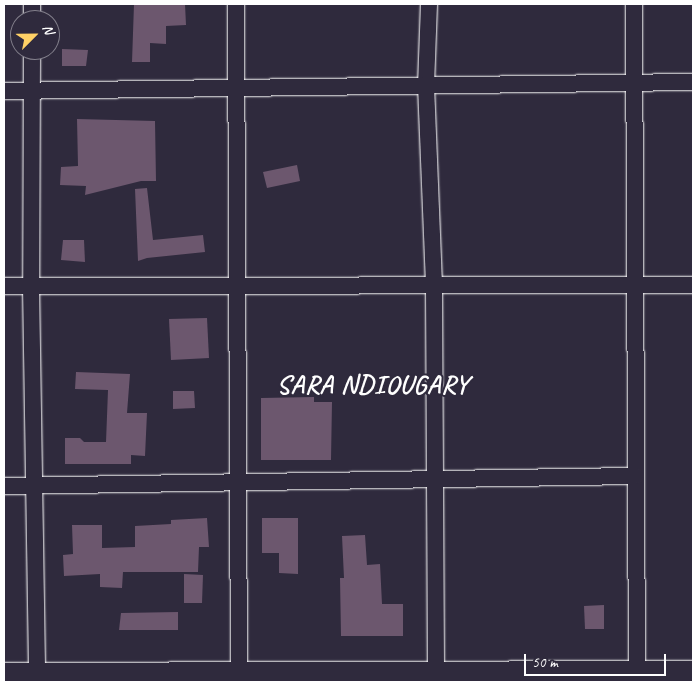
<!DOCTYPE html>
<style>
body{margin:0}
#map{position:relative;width:697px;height:686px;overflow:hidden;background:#2f2a3d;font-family:Caveat,sans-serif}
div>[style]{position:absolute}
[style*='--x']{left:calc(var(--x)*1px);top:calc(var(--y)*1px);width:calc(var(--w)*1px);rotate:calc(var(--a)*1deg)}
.building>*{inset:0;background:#6c576e}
.roads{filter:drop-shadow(0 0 1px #fff) drop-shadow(0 0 1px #fff)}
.street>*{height:16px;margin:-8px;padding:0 8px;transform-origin:8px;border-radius:8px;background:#2f2a3d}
.secondary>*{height:22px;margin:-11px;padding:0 11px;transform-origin:11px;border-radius:11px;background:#2f2a3d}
span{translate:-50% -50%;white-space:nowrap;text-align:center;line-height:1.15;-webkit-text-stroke:4px #2f2a3d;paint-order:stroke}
.district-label{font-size:26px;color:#fff;font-weight:700;letter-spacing:1px}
.frame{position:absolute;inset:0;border:5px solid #fff;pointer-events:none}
.north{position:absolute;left:10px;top:10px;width:50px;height:50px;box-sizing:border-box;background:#2f2a3d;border:1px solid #827f8b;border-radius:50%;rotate:67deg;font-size:14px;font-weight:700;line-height:20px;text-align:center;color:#fff}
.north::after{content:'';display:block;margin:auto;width:18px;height:22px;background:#ffd166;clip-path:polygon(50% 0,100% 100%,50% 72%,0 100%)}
.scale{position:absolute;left:524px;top:654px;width:142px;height:22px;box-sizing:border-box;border:2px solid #fff;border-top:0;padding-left:6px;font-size:15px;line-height:18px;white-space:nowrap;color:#fff;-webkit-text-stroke:4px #2f2a3d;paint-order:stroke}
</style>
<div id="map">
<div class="building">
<div style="clip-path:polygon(134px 4px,185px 4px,186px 25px,166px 26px,166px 44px,150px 43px,150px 62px,132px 62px)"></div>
<div style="clip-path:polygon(62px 49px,88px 50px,86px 66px,62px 66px)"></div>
<div style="clip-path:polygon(77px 119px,155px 121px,156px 181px,141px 181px,85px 195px,86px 186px,60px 185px,61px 167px,78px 166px)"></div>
<div style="clip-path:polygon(297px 165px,300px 181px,267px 188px,263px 172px)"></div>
<div style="clip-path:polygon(147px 188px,153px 240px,203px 235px,205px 252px,147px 258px,138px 261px,135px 189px)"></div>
<div style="clip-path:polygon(63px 240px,84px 240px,85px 262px,61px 260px)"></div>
<div style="clip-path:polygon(207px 318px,209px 358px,171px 360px,169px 319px)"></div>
<div style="clip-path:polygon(76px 372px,130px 374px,127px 413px,147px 413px,145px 456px,131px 455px,131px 464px,65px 464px,65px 438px,80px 438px,84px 442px,106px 442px,108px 390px,75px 389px)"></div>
<div style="clip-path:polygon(173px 391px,194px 391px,195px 408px,173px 409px)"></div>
<div style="clip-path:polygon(314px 397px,314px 402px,332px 402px,331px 460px,261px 460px,261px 398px)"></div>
<div style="clip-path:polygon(207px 518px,209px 547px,199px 547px,198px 572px,123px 572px,122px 588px,100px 587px,100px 574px,64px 576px,63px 555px,73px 554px,72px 525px,102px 525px,102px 548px,135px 547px,135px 526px,171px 524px,171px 520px)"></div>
<div style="clip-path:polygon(262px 518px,298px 518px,298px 574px,279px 573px,279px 553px,262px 553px)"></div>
<div style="clip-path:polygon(365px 535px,367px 565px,380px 564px,382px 604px,403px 604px,403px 636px,341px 636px,340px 578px,344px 578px,342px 536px)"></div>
<div style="clip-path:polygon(184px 574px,203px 575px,202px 603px,184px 603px)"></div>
<div style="clip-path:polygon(604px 605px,604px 629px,585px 629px,584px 606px)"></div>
<div style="clip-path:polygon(178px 612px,178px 630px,119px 630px,121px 613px)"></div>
</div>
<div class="roads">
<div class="street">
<div style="--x:236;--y:4;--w:678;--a:89.75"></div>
<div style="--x:429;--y:4;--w:81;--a:92.1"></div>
<div style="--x:426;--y:85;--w:202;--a:87.7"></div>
<div style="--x:434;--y:287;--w:386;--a:89.7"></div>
<div style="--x:634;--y:4;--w:677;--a:89.75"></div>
<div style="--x:32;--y:20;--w:16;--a:-90"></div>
<div style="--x:32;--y:50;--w:236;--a:90.2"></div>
<div style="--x:31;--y:286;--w:396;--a:89.1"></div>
<div style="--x:4;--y:91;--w:689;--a:-0.75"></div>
<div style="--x:4;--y:286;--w:689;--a:-0.08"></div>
<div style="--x:4;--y:486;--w:632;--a:-0.91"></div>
</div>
<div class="secondary">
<div style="--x:4;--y:674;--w:689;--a:-0.17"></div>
</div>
</div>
<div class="district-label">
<span style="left:373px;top:385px">SARA NDIOUGARY</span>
</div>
<div class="frame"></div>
<div class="north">N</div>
<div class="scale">50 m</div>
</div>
